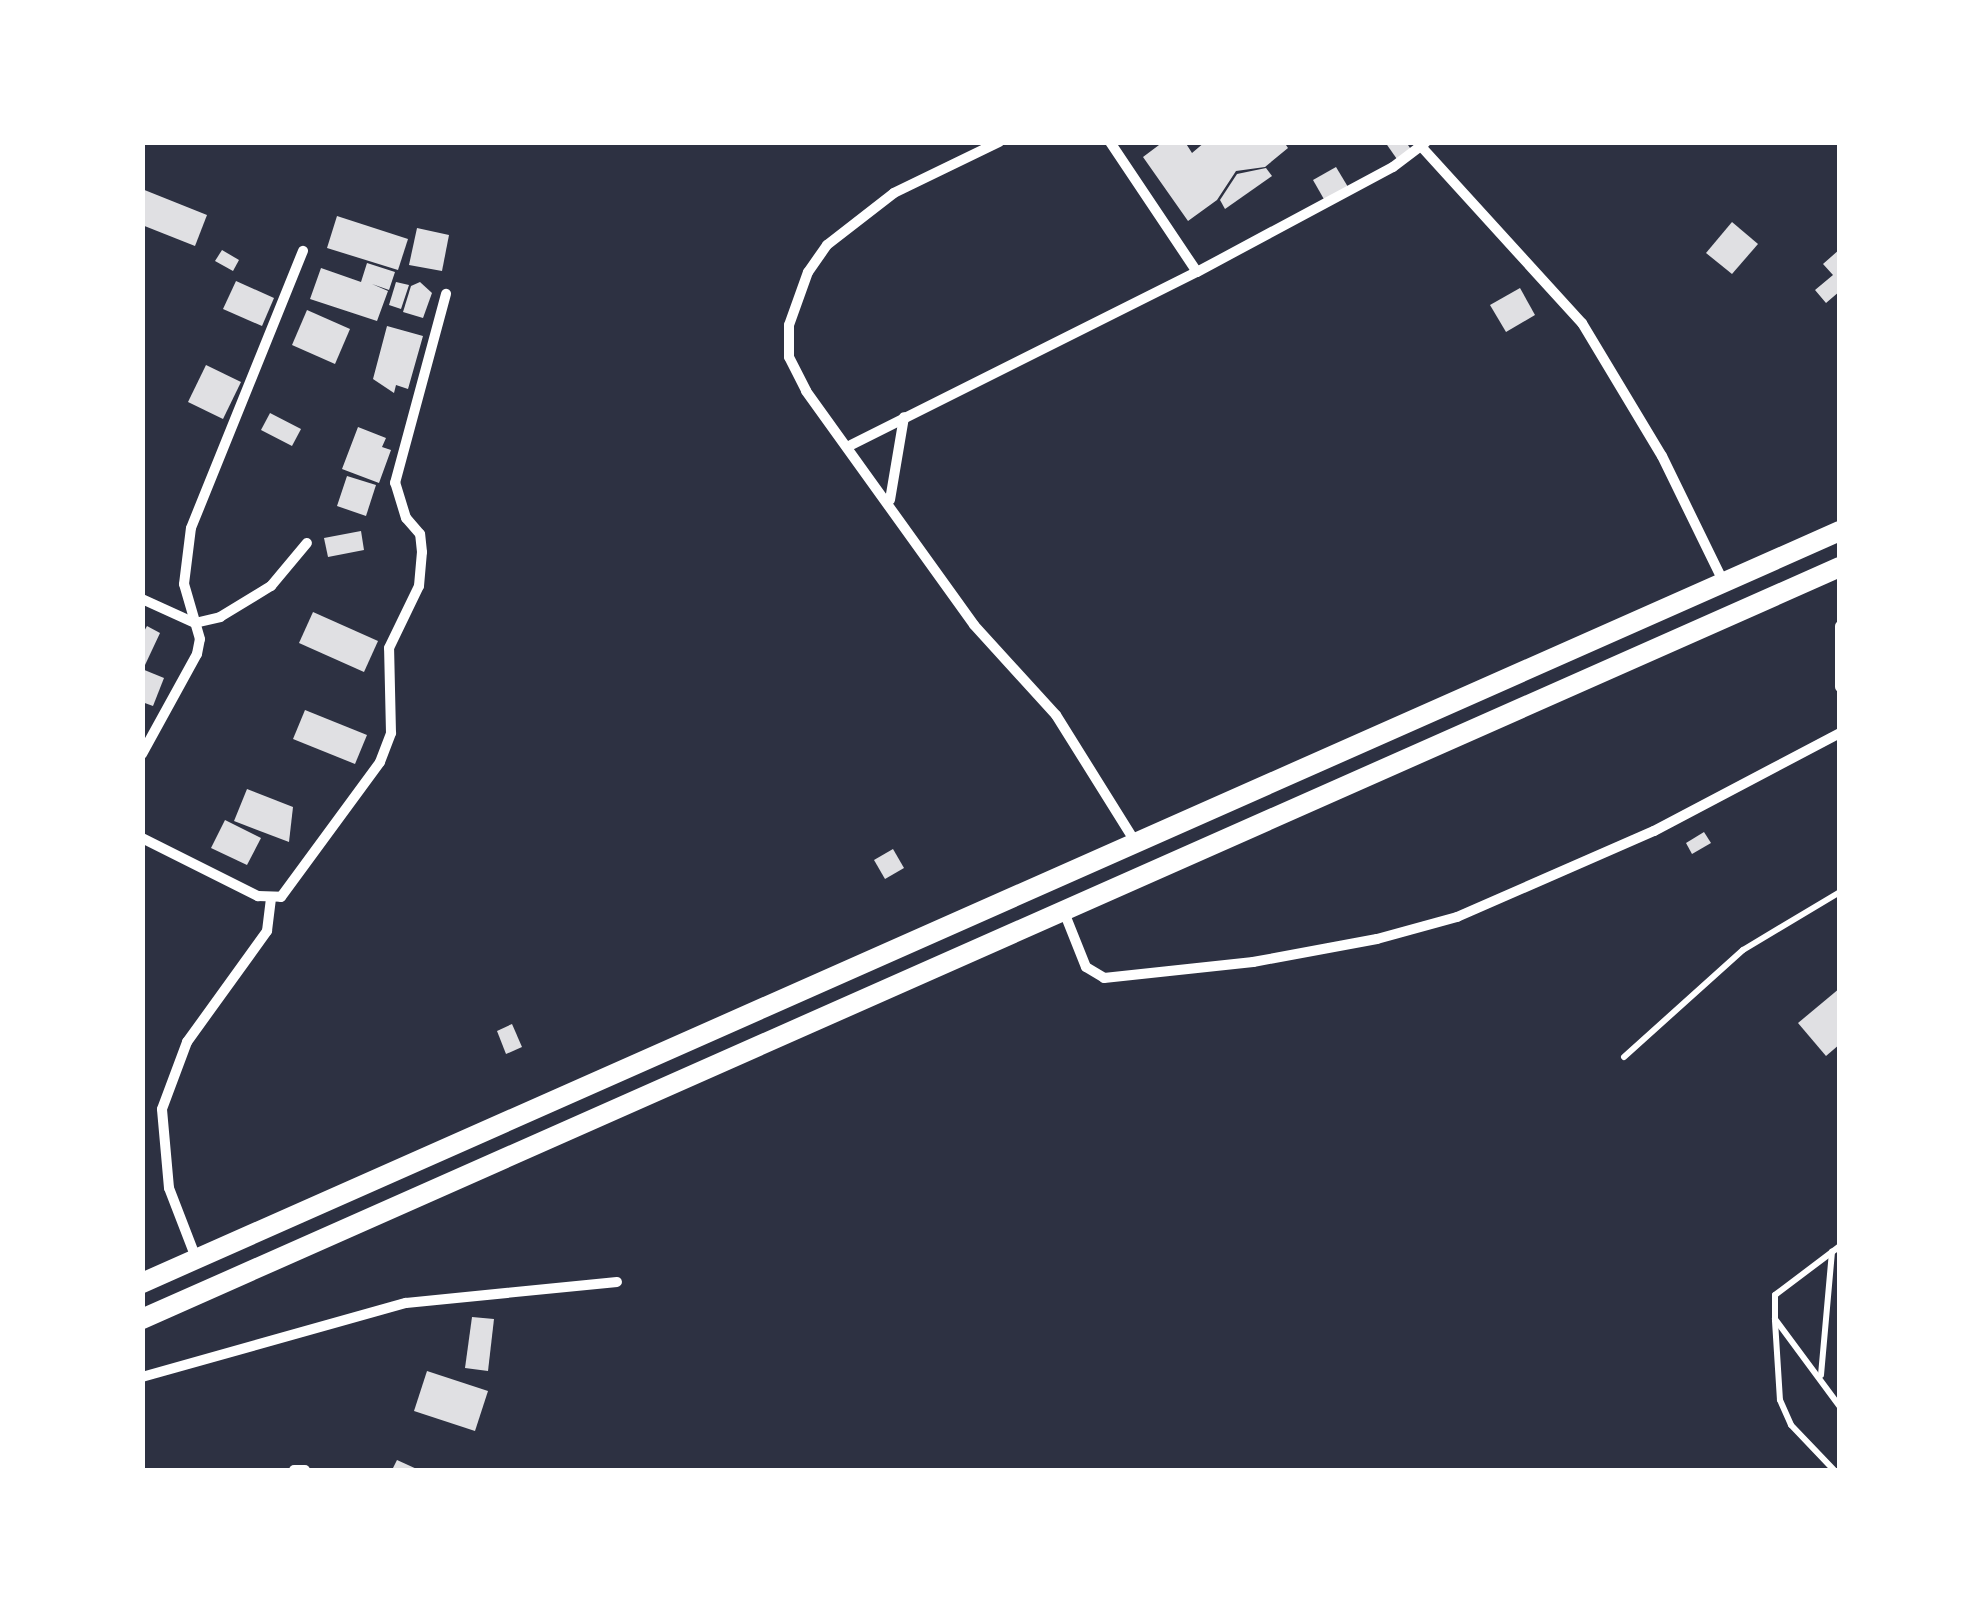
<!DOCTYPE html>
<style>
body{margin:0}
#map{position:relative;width:1982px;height:1613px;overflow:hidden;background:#2d3142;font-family:Rubik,sans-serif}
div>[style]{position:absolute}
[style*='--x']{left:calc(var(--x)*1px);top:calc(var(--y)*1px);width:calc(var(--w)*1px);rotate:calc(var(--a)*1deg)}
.building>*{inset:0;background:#e0e0e3}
.service>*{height:6px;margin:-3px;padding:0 3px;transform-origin:3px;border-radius:3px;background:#fff}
.minor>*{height:10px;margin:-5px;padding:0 5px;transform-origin:5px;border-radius:5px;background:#fff}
.trunk>*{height:20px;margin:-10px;padding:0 10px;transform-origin:10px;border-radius:10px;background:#fff}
span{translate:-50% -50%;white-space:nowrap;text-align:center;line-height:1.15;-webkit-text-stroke:8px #fff;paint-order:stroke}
.frame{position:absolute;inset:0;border:145px solid #fff;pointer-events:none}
</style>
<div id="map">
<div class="building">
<div style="clip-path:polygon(1163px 142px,1185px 142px,1192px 153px,1205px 142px,1284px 142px,1288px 148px,1265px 167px,1236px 171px,1217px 200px,1188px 221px,1143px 157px)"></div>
<div style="clip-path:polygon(1385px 142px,1406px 142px,1412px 151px,1399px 162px)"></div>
<div style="clip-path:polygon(1336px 167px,1348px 187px,1325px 201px,1313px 180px)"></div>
<div style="clip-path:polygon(1266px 168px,1272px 176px,1225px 209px,1220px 200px,1237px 174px)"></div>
<div style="clip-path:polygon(142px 189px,207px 215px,195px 246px,142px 225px)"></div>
<div style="clip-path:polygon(337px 216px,408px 239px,398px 270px,327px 248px)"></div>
<div style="clip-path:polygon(1732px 222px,1758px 244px,1732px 274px,1706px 253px)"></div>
<div style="clip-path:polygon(417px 228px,449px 235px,442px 271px,409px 265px)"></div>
<div style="clip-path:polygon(1840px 249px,1840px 291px,1826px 303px,1815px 290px,1833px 275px,1823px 264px)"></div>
<div style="clip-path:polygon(222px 250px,239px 260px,233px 271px,215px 261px)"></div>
<div style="clip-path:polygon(367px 263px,395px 272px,389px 290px,372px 284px,388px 291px,377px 321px,310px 299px,321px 268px,361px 282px)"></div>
<div style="clip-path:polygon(236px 281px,274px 298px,262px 326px,223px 309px)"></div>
<div style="clip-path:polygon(396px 282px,409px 285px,401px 309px,389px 305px)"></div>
<div style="clip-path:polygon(420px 282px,432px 293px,423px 318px,403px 312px,411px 286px)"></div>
<div style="clip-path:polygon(1520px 288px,1535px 315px,1506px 332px,1490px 305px)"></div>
<div style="clip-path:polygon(307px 310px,350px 329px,335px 364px,292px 345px)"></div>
<div style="clip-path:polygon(387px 326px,423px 336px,408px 389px,396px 385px,394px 393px,373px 379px)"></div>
<div style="clip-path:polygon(206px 365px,241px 382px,223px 419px,188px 402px)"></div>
<div style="clip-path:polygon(270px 413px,301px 429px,292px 446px,261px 430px)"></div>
<div style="clip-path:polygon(358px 427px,386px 438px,382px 447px,391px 450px,379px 483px,342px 469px)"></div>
<div style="clip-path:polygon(347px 476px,376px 485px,366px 516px,337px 506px)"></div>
<div style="clip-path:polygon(361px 531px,364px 550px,328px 557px,324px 538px)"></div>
<div style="clip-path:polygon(313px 612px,378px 641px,364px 672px,299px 643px)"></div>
<div style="clip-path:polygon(147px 626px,160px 633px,145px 665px,142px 635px)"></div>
<div style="clip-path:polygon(142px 669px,164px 678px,153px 706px,142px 702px)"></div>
<div style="clip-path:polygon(305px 710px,367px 735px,355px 764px,293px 739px)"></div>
<div style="clip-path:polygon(247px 789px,293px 807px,289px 842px,234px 821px)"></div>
<div style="clip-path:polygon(225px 820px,261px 838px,247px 865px,211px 848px)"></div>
<div style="clip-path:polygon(1704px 832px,1711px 843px,1692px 854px,1686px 843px)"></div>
<div style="clip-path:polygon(893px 849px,904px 868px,885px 879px,874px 860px)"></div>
<div style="clip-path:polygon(1840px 988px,1840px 1044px,1826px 1056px,1798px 1023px)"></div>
<div style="clip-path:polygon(512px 1024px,522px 1047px,506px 1054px,497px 1031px)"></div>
<div style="clip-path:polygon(472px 1317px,494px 1319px,488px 1371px,465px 1368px)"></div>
<div style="clip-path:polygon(427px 1371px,488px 1391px,475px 1431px,414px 1411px)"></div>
<div style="clip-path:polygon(397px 1460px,419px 1470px,392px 1470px)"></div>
</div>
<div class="service">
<div style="--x:1624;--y:1057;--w:160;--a:-42"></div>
<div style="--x:1743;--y:950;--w:113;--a:-30.9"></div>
<div style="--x:1840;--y:1246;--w:81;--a:143"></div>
<div style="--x:1775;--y:1295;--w:24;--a:90"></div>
<div style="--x:1775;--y:1319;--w:109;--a:53.5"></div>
<div style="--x:1775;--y:1321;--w:79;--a:86.4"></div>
<div style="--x:1780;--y:1400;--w:27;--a:66"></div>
<div style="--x:1791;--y:1425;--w:62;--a:46.3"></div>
<div style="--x:1821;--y:1375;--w:124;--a:-84.9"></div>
</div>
<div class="minor">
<div style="--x:999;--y:142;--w:117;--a:154.1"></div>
<div style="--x:894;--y:193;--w:85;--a:142.2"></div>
<div style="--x:827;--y:245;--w:33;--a:125"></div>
<div style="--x:808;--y:272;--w:56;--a:109.7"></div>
<div style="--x:789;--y:325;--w:32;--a:90"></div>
<div style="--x:789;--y:357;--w:38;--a:63"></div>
<div style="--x:806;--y:391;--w:288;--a:54.3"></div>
<div style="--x:974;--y:625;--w:122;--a:47.7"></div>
<div style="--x:1056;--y:715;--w:151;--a:58"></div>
<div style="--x:1110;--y:142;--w:156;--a:56.2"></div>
<div style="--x:1418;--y:143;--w:244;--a:47.7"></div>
<div style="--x:1582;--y:323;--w:155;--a:59"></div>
<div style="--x:1662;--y:456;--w:139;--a:64"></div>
<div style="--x:851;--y:445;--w:387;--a:-26.6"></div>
<div style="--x:1197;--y:272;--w:222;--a:-28.2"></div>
<div style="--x:1393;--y:167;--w:41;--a:-37.1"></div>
<div style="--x:890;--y:500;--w:84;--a:-80.4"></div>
<div style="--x:142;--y:599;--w:58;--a:24.4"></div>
<div style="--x:195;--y:623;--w:26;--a:-13"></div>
<div style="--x:220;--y:617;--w:60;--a:-31.3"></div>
<div style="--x:271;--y:586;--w:56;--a:-50.1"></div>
<div style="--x:1840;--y:626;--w:61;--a:90"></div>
<div style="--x:142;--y:754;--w:114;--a:-61.2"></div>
<div style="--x:197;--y:654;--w:15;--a:-79"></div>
<div style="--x:200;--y:639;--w:57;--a:-106.2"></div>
<div style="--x:184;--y:584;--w:56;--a:-82.9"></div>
<div style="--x:191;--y:528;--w:299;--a:-68"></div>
<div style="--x:142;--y:838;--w:130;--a:26.6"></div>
<div style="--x:258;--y:896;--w:23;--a:2"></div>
<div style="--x:281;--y:897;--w:167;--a:-53.7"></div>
<div style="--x:380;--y:762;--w:31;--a:-69"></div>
<div style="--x:391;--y:733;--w:85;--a:-91.3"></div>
<div style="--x:389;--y:648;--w:69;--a:-64.2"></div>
<div style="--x:419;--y:586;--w:34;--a:-85"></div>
<div style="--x:422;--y:552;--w:18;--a:-96"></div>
<div style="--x:420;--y:534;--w:21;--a:-131"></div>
<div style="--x:406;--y:518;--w:37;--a:-107"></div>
<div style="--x:395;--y:483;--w:196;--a:-74.9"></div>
<div style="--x:1064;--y:912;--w:59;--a:68.2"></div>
<div style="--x:1086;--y:967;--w:21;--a:31"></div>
<div style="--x:1104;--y:978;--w:150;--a:-6.1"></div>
<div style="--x:1253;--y:962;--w:126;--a:-10.5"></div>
<div style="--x:1377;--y:939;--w:83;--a:-15.4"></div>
<div style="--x:1457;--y:917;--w:215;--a:-23.6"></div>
<div style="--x:1654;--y:831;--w:210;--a:-27.8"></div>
<div style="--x:196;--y:1258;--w:75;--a:-111.1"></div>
<div style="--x:169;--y:1188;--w:79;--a:-95.1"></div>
<div style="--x:162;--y:1109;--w:72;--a:-69.5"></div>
<div style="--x:187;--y:1042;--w:137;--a:-54.2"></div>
<div style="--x:267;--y:931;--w:31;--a:-83"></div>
<div style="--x:142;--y:1377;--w:274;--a:-15.7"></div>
<div style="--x:406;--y:1303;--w:212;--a:-5.7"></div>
<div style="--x:294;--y:1470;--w:11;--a:0"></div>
</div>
<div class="trunk">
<div style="--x:142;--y:1283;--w:1857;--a:-23.89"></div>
<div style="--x:142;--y:1319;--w:1857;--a:-23.89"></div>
</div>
<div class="frame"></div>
</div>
